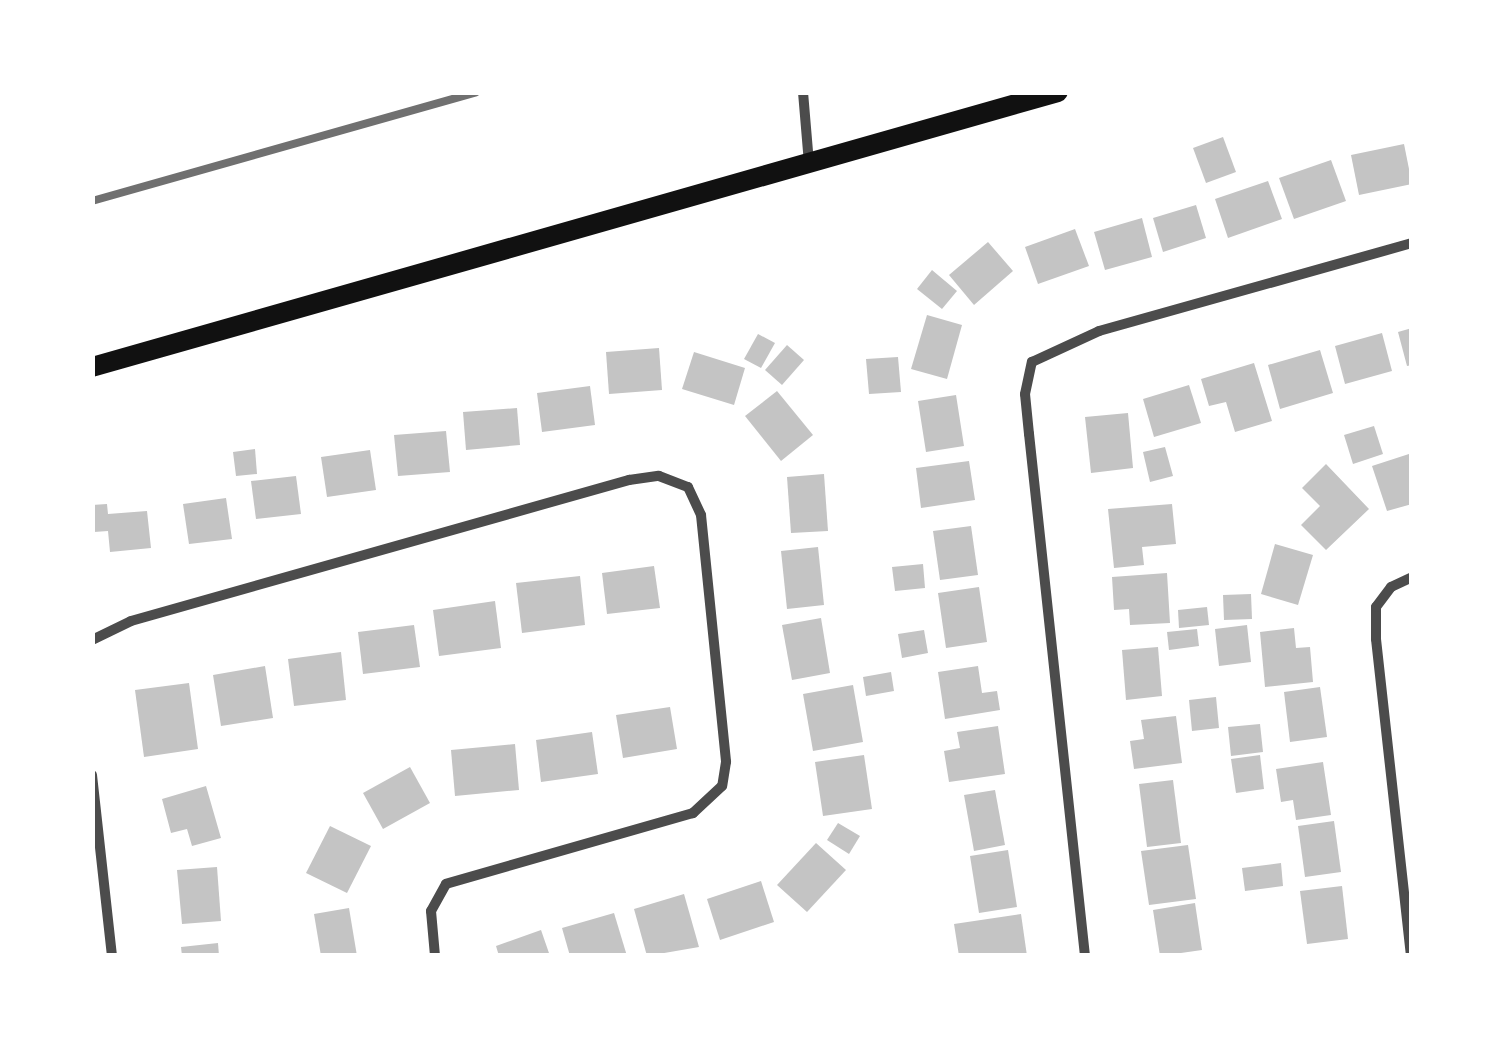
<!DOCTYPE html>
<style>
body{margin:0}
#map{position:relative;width:1504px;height:1048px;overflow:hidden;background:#fff;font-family:Montserrat,sans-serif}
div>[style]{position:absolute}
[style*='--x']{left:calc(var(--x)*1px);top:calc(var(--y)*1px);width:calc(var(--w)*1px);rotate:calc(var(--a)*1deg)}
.building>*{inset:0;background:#c4c4c4}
.minor>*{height:10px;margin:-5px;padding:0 5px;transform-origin:5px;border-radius:5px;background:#4c4c4c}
.secondary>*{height:20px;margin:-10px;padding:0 10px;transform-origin:10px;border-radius:10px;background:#111}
.rail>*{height:8px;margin:-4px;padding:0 4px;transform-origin:4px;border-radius:4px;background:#707070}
span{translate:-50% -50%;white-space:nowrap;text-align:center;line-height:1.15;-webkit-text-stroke:9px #fff;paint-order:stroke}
.frame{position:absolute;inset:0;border:95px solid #fff;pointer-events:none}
</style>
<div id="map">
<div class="building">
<div style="clip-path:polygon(1223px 137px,1236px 172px,1206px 183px,1193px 148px)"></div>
<div style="clip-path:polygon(1404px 144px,1412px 184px,1359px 195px,1351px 155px)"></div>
<div style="clip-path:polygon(1331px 160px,1346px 201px,1294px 219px,1279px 178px)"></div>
<div style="clip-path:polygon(1268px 181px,1282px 219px,1228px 238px,1215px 199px)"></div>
<div style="clip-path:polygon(1196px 205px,1206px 238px,1163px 252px,1153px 218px)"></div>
<div style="clip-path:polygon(1142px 218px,1152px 257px,1105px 270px,1094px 232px)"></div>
<div style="clip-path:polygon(1075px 229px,1089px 266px,1038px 284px,1025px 247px)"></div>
<div style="clip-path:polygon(988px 242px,1013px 271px,974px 305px,949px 275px)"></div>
<div style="clip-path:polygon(932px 270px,957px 291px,942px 309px,917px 289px)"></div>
<div style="clip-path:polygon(927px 315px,962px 325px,947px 379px,911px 369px)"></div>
<div style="clip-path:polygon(1412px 328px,1412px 365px,1407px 366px,1398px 332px)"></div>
<div style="clip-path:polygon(1382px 333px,1392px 371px,1345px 384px,1335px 346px)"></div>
<div style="clip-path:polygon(758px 334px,775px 343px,761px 368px,744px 359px)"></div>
<div style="clip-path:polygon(787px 345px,804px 360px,782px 385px,765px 370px)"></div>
<div style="clip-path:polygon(659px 348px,662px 390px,609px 394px,606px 352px)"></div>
<div style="clip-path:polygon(1320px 350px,1333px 393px,1280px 409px,1268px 365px)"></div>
<div style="clip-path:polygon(694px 352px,745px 368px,734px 405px,682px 389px)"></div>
<div style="clip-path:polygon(898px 357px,901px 392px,869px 394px,866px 359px)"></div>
<div style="clip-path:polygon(1254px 363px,1272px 421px,1235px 432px,1226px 402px,1209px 406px,1201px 379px)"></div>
<div style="clip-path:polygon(1189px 385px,1201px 423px,1154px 437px,1143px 399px)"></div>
<div style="clip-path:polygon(590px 386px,595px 425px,542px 432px,537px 393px)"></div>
<div style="clip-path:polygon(777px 391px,813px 435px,781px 461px,745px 416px)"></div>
<div style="clip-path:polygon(956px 395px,964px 446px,926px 452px,918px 401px)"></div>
<div style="clip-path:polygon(517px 408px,520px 445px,466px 450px,463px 412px)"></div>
<div style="clip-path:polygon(1128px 413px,1133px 468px,1091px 473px,1085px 417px)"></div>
<div style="clip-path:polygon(1374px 426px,1383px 454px,1353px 464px,1344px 435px)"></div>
<div style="clip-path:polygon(446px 431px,450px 472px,398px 476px,394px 435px)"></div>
<div style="clip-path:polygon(1165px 447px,1173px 476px,1150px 482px,1143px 452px)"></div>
<div style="clip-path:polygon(255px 449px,257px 474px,236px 476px,233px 452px)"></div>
<div style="clip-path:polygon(370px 450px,376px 490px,327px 497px,321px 457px)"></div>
<div style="clip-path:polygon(1412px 453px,1412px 504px,1387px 511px,1372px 466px)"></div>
<div style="clip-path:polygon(969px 461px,975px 500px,921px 508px,916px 468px)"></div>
<div style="clip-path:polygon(1326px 464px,1369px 509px,1326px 550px,1301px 525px,1320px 506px,1302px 488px)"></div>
<div style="clip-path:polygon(824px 474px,828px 531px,791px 533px,787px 477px)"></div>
<div style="clip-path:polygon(296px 476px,301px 514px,256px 519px,251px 481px)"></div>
<div style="clip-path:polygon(226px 498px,232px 539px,189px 544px,183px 504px)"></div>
<div style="clip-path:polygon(107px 504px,108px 514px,147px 511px,151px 548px,110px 552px,108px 531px,94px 532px,92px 518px,92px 505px)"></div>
<div style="clip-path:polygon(1172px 504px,1176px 544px,1142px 547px,1144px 565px,1114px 568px,1108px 509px)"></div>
<div style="clip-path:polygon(971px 526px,978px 575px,940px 580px,933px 531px)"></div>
<div style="clip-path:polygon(1275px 544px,1313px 555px,1298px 605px,1261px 594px)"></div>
<div style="clip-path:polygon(818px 547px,824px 605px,787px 609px,781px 551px)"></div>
<div style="clip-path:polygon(923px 564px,925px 588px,895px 591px,892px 567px)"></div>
<div style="clip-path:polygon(654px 566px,660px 608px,607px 614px,602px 573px)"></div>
<div style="clip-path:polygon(1167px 573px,1170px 623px,1130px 625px,1129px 609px,1114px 610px,1112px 577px)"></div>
<div style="clip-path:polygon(580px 576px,585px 625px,522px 633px,516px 583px)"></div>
<div style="clip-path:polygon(979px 587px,987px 642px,946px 648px,938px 593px)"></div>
<div style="clip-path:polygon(1251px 594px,1252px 619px,1224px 620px,1223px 595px)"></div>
<div style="clip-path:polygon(495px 601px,501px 648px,439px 656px,433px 610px)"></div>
<div style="clip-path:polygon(1207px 607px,1209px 625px,1179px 628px,1178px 610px)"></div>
<div style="clip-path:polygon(821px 618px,830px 673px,792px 680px,782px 625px)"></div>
<div style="clip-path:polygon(414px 625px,420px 667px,363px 674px,358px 632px)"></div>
<div style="clip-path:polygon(1247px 625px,1251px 662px,1219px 666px,1215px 629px)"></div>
<div style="clip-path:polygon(1294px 628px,1296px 648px,1310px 647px,1313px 682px,1265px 687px,1260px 632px)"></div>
<div style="clip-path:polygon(1197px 629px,1199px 646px,1169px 650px,1167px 632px)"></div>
<div style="clip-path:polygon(924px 630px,928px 653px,902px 658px,898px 634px)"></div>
<div style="clip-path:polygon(1158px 647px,1162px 696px,1126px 700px,1122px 650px)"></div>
<div style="clip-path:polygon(341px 652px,346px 700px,294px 706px,288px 659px)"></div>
<div style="clip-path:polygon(265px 666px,273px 718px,221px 726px,213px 675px)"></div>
<div style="clip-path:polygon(978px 666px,982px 693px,997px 691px,1000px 710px,945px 719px,938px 672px)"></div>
<div style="clip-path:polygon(891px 672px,894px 691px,866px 696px,863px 677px)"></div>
<div style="clip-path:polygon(189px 683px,198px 749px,144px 757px,135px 690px)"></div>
<div style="clip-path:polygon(853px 685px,863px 742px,813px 751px,803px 694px)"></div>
<div style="clip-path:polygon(1320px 687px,1327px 737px,1290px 742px,1284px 692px)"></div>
<div style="clip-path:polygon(1216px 697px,1219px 728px,1192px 731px,1189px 700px)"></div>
<div style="clip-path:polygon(670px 707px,677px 749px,623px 758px,616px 715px)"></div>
<div style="clip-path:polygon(1176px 716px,1182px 763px,1134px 769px,1130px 741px,1144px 739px,1141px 720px)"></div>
<div style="clip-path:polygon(1260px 724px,1263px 752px,1231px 756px,1228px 727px)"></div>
<div style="clip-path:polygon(998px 726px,1005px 774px,949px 782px,944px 751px,960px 748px,957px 732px)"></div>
<div style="clip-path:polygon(592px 732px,598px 774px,541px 782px,536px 740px)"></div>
<div style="clip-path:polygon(515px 744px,519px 790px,455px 796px,451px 750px)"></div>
<div style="clip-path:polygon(864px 755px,872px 809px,823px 816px,815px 762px)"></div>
<div style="clip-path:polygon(1260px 755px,1264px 789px,1236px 793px,1231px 759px)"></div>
<div style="clip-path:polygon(1323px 762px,1331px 815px,1296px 820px,1293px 800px,1281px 802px,1276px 769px)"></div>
<div style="clip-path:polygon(410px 767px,430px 803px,383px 829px,363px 793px)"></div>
<div style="clip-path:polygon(1173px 780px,1181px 843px,1147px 847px,1139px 784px)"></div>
<div style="clip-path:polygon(206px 786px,221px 838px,192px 846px,187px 829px,171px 833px,162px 799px)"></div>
<div style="clip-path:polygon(995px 790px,1005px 845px,974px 851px,964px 795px)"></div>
<div style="clip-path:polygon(1334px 821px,1341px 872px,1305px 877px,1298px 826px)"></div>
<div style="clip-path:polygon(838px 823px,860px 836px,849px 854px,827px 840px)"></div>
<div style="clip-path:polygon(330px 826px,371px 846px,347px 893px,306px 873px)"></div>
<div style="clip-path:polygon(816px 843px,846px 870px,807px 912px,777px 885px)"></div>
<div style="clip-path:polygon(1188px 845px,1196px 899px,1149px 905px,1141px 851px)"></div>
<div style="clip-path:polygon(1008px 850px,1017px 907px,979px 913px,970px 856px)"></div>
<div style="clip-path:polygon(1281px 863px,1283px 886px,1245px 891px,1242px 868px)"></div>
<div style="clip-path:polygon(217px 867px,221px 921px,182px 924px,177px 870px)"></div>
<div style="clip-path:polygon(761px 881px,774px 922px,720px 940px,707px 899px)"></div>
<div style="clip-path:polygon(1342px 886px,1348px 939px,1307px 944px,1300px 891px)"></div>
<div style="clip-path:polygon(684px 894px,699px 947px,647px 956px,634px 909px)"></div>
<div style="clip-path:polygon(1195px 903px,1202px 950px,1160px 956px,1153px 910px)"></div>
<div style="clip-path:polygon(349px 908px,357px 956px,321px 956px,314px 914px)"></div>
<div style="clip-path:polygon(614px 913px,627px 956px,570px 956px,562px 928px)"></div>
<div style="clip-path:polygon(1021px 914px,1027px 956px,959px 956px,954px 924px)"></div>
<div style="clip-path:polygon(541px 930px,550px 956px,499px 956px,496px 946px)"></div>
<div style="clip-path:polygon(218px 943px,219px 956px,182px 956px,181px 947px)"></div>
</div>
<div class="minor">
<div style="--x:803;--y:92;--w:71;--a:85.2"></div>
<div style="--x:92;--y:640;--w:43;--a:-26"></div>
<div style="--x:131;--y:621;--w:518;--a:-15.81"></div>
<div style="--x:629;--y:480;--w:30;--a:-8"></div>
<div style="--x:659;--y:476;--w:31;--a:21"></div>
<div style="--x:688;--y:487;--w:31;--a:65"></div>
<div style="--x:701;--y:515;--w:248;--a:84.2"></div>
<div style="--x:726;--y:762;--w:24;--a:99"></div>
<div style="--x:722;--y:786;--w:40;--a:137"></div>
<div style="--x:693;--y:813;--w:257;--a:164"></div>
<div style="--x:446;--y:884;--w:31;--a:119"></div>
<div style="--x:431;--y:911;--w:45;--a:84.9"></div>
<div style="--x:92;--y:775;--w:182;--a:83.7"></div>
<div style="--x:1085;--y:956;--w:525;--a:-96.12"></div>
<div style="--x:1029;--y:434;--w:40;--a:-95.7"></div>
<div style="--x:1025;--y:394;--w:33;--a:-78"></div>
<div style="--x:1032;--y:362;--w:74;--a:-24.8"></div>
<div style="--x:1099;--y:331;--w:325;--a:-15.7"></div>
<div style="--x:1411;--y:956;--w:319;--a:-96.3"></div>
<div style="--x:1376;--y:639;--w:32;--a:-90"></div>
<div style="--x:1376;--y:607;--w:25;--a:-53"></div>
<div style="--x:1391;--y:587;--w:23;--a:-25"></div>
</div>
<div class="secondary">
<div style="--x:92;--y:367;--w:1004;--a:-15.89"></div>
</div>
<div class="rail">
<div style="--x:92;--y:201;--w:399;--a:-15.8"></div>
</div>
<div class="frame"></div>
</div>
